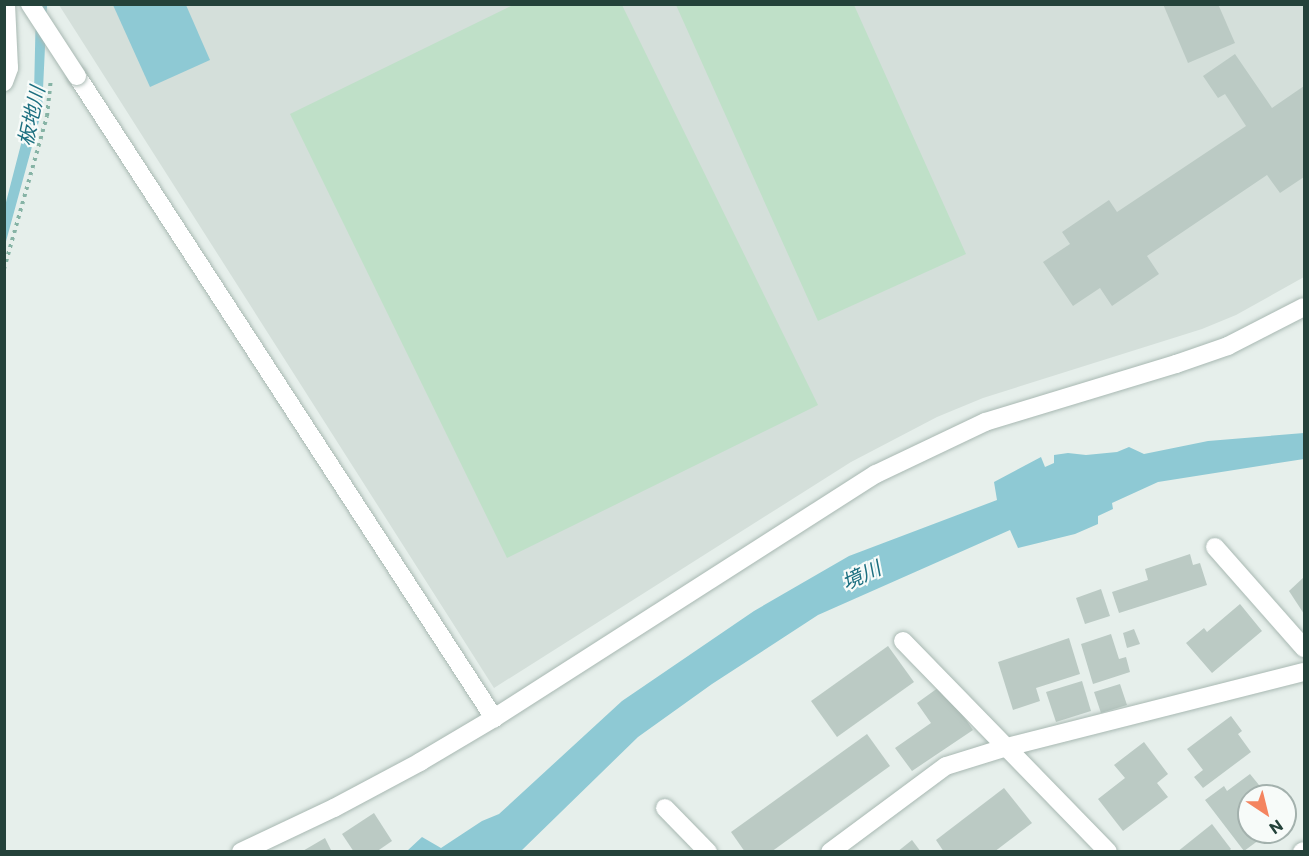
<!DOCTYPE html>
<meta charset="utf-8">
<style>
body{margin:0}
#map{position:relative;width:1309px;height:856px;overflow:hidden;background:#e6efeb;font-family:Commissioner,"Noto Sans JP",sans-serif}
div>[style]{position:absolute}
[style*='--x']{left:calc(var(--x)*1px);top:calc(var(--y)*1px);width:calc(var(--w)*1px);rotate:calc(var(--a)*1deg)}
.built>*{inset:0;background:#d4dfda}
.green>*{inset:0;background:#bfe0c8}
.water>*{inset:0;background:#8ec9d4}
.building>*{inset:0;background:#bbcac4}
.path>*{height:4px;margin-top:-2px;transform-origin:0;background:repeating-linear-gradient(90deg,#86b3a5 0 3px,transparent 0 7.5px)}
.roads{filter:drop-shadow(0 0 2px #a8b8b2) drop-shadow(0 0 2px #a8b8b2)}
.street>*{height:18px;margin:-9px;padding:0 9px;transform-origin:9px;border-radius:9px;background:#fff}
.secondary>*{height:18px;margin:-9px;padding:0 9px;transform-origin:9px;border-radius:9px;background:#fff}
.bridges{filter:drop-shadow(0 0 2px #a8b8b2) drop-shadow(0 0 2px #a8b8b2)}
.street-bridge>*{height:18px;margin:-9px;padding:0 9px;transform-origin:9px;border-radius:9px;background:#fff}
span{translate:-50% -50%;white-space:nowrap;text-align:center;line-height:1.15;-webkit-text-stroke:4.5px #f7fbf9;paint-order:stroke}
.water-label{font-size:20px;color:#1c6f80;font-style:italic}
.frame{position:absolute;inset:0;border:6px solid #24423a;pointer-events:none}
.north{position:absolute;left:1237px;top:784px;width:60px;height:60px;box-sizing:border-box;background:#f7fbf9;border:2px solid #a3b1ad;border-radius:50%;rotate:145deg;font-size:16px;font-weight:700;line-height:24px;text-align:center;color:#24423a}
.north::after{content:'';display:block;margin:auto;width:21px;height:27px;background:#f4845f;clip-path:polygon(50% 0,100% 100%,50% 72%,0 100%)}
</style>
<div id="map">
<div class="built">
<div style="clip-path:polygon(59px 5px,1304px 5px,1304px 277px,1236px 315px,1202px 329px,983px 398px,937px 417px,851px 462px,494px 688px)"></div>
</div>
<div class="green">
<div style="clip-path:polygon(515px 4px,622px 5px,818px 405px,507px 558px,290px 114px)"></div>
<div style="clip-path:polygon(676px 5px,854px 5px,966px 254px,818px 321px)"></div>
</div>
<div class="water">
<div style="clip-path:polygon(36px 5px,47px 5px,42px 110px,5px 245px,5px 206px,34px 94px)"></div>
<div style="clip-path:polygon(113px 5px,186px 5px,210px 60px,150px 87px)"></div>
<div style="clip-path:polygon(1304px 433px,1304px 459px,1158px 482px,1112px 503px,1113px 509px,1098px 516px,1098px 524px,1075px 534px,1018px 548px,1010px 530px,818px 615px,712px 684px,638px 737px,521px 851px,407px 851px,422px 837px,441px 848px,482px 821px,499px 814px,622px 701px,754px 611px,849px 556px,997px 500px,994px 482px,1041px 457px,1045px 467px,1054px 463px,1054px 455px,1068px 453px,1086px 455px,1117px 452px,1129px 447px,1144px 454px,1208px 441px)"></div>
</div>
<div class="building">
<div style="clip-path:polygon(1163px 4px,1218px 4px,1235px 43px,1188px 63px)"></div>
<div style="clip-path:polygon(1235px 54px,1272px 108px,1304px 86px,1304px 177px,1280px 193px,1267px 175px,1147px 256px,1159px 274px,1112px 306px,1100px 288px,1073px 306px,1043px 262px,1070px 244px,1062px 232px,1109px 200px,1117px 212px,1246px 126px,1225px 94px,1218px 98px,1203px 76px)"></div>
<div style="clip-path:polygon(1190px 554px,1193px 565px,1200px 563px,1207px 585px,1119px 613px,1112px 592px,1148px 580px,1145px 569px)"></div>
<div style="clip-path:polygon(1304px 577px,1304px 614px,1289px 591px)"></div>
<div style="clip-path:polygon(1101px 589px,1110px 616px,1085px 624px,1076px 598px)"></div>
<div style="clip-path:polygon(1240px 604px,1262px 631px,1212px 673px,1186px 643px,1204px 628px,1207px 632px)"></div>
<div style="clip-path:polygon(1134px 629px,1140px 644px,1127px 648px,1123px 633px)"></div>
<div style="clip-path:polygon(1111px 634px,1119px 659px,1126px 657px,1130px 672px,1093px 684px,1081px 644px)"></div>
<div style="clip-path:polygon(1069px 638px,1080px 674px,1036px 688px,1040px 701px,1013px 710px,998px 662px)"></div>
<div style="clip-path:polygon(888px 646px,914px 682px,837px 737px,811px 701px)"></div>
<div style="clip-path:polygon(1082px 681px,1091px 711px,1056px 722px,1046px 692px)"></div>
<div style="clip-path:polygon(1120px 684px,1127px 705px,1101px 713px,1094px 692px)"></div>
<div style="clip-path:polygon(942px 685px,973px 730px,912px 771px,895px 748px,931px 723px,917px 703px)"></div>
<div style="clip-path:polygon(1231px 716px,1242px 731px,1238px 734px,1251px 752px,1203px 788px,1194px 777px,1203px 770px,1187px 749px)"></div>
<div style="clip-path:polygon(867px 734px,890px 766px,771px 852px,745px 852px,731px 832px)"></div>
<div style="clip-path:polygon(1144px 742px,1168px 774px,1157px 783px,1168px 797px,1123px 831px,1098px 799px,1125px 778px,1114px 765px)"></div>
<div style="clip-path:polygon(1250px 774px,1268px 796px,1249px 796px,1249px 832px,1270px 832px,1244px 851px,1205px 800px,1224px 786px,1227px 791px)"></div>
<div style="clip-path:polygon(1004px 788px,1032px 823px,994px 852px,944px 852px,936px 840px)"></div>
<div style="clip-path:polygon(374px 813px,392px 841px,376px 852px,354px 852px,342px 834px)"></div>
<div style="clip-path:polygon(1212px 824px,1231px 849px,1228px 852px,1177px 852px)"></div>
<div style="clip-path:polygon(325px 838px,332px 852px,301px 852px)"></div>
<div style="clip-path:polygon(912px 840px,921px 852px,897px 852px)"></div>
</div>
<div class="path">
<div style="--x:4;--y:269;--w:159;--a:-74.3"></div>
<div style="--x:47;--y:116;--w:36;--a:-84"></div>
</div>
<div class="roads">
<div class="street">
<div style="--x:77;--y:76;--w:766;--a:56.99"></div>
<div style="--x:4;--y:82;--w:15;--a:-70"></div>
<div style="--x:9;--y:68;--w:64;--a:-92.7"></div>
<div style="--x:1215;--y:547;--w:135;--a:48.6"></div>
<div style="--x:903;--y:641;--w:294;--a:45.8"></div>
<div style="--x:665;--y:808;--w:62;--a:45.7"></div>
<div style="--x:830;--y:852;--w:144;--a:-36.6"></div>
<div style="--x:946;--y:766;--w:64;--a:-17.3"></div>
<div style="--x:1007;--y:747;--w:306;--a:-14.2"></div>
<div style="--x:1302;--y:852;--w:2;--a:-27"></div>
</div>
<div class="secondary">
<div style="--x:241;--y:852;--w:103;--a:-25.3"></div>
<div style="--x:334;--y:808;--w:98;--a:-28.1"></div>
<div style="--x:420;--y:762;--w:86;--a:-30.7"></div>
<div style="--x:494;--y:718;--w:453;--a:-32.6"></div>
<div style="--x:876;--y:474;--w:121;--a:-25.5"></div>
<div style="--x:985;--y:422;--w:200;--a:-16.9"></div>
<div style="--x:1176;--y:364;--w:55;--a:-19.1"></div>
<div style="--x:1228;--y:346;--w:85;--a:-27.2"></div>
</div>
</div>
<div class="bridges">
<div class="street-bridge">
<div style="--x:30;--y:4;--w:86;--a:56.9"></div>
</div>
</div>
<div class="water-label">
<span style="left:31px;top:116px;rotate:-78deg">板地川</span>
<span style="left:861px;top:575px;rotate:-25deg">境川</span>
</div>
<div class="frame"></div>
<div class="north">N</div>
</div>
